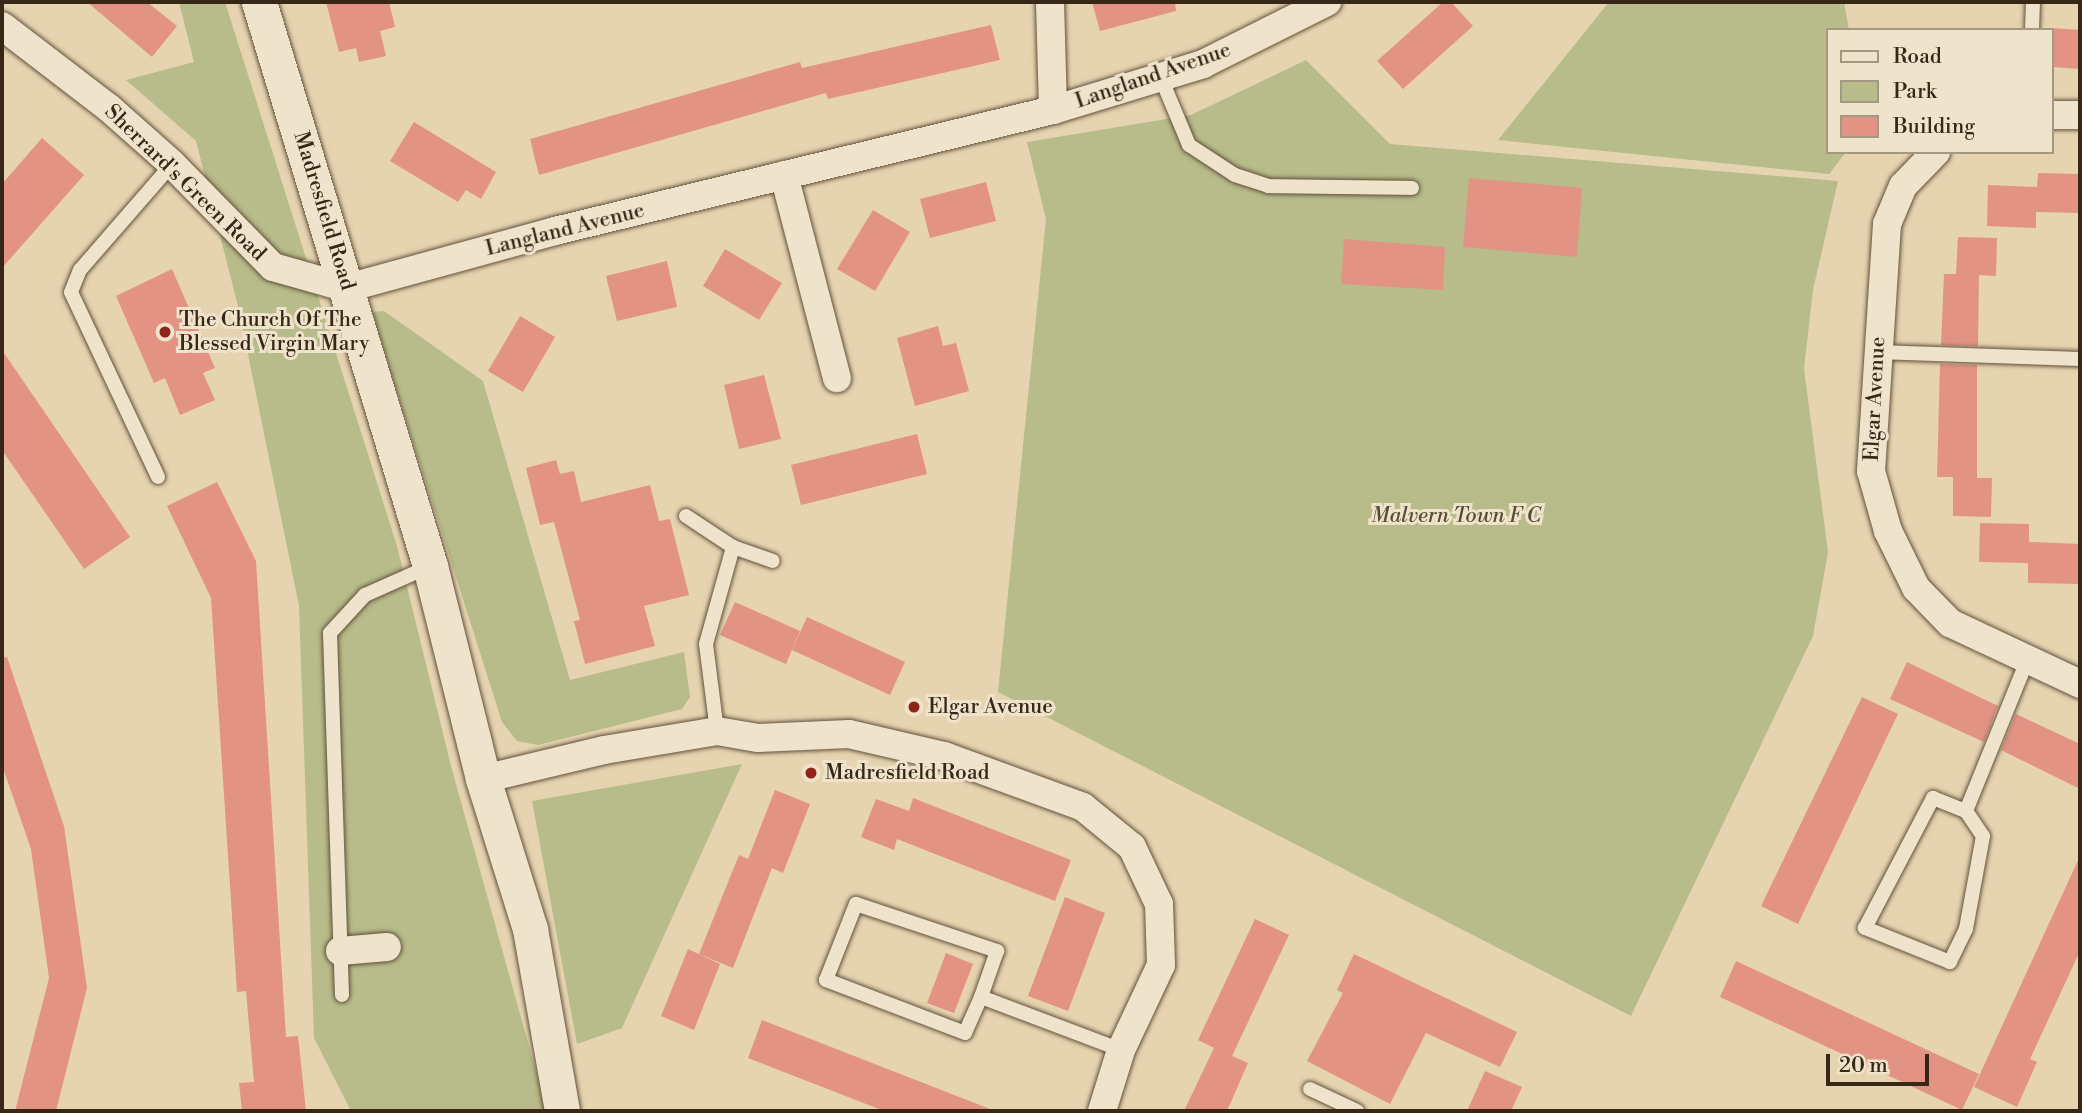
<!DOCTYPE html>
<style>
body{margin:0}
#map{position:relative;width:2082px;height:1113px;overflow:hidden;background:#e6d4b0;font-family:"Libre Bodoni",serif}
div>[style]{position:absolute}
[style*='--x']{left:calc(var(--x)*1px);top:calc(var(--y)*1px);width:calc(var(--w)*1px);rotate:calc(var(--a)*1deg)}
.green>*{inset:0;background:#b7bc8a}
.building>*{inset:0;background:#e39384}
.roads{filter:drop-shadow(0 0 2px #62523c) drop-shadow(0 0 2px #62523c)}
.service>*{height:14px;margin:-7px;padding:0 7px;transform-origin:7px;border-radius:7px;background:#efe3cc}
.minor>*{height:28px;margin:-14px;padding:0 14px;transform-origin:14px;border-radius:14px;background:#efe3cc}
.tertiary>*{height:35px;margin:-17.5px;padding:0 17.5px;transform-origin:17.5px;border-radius:17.5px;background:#efe3cc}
.dots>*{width:19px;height:19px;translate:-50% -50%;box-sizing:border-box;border:4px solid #efe3cc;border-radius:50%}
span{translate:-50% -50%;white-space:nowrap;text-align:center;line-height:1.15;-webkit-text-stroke:6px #efe3cc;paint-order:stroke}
.street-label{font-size:21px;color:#362716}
.poi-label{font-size:21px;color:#362716}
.left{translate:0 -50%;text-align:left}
.park-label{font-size:21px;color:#564c33;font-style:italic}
.frame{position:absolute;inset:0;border:4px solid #362716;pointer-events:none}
.legend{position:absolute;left:1826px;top:28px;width:228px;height:126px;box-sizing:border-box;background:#efe3cc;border:2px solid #a59883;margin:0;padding:9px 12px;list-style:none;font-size:21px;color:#362716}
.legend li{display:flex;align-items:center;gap:14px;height:35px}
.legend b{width:35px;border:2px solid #a59883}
.scale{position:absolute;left:1826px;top:1054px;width:103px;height:32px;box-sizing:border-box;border:4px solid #362716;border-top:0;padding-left:9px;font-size:21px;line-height:24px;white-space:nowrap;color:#362716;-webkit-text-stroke:5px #efe3cc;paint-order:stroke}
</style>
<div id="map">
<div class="green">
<div style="clip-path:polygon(179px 2px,225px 2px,397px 546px,451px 766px,547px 1111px,351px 1111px,314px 1038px,299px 606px,239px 310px,196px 141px,126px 80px,194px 62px)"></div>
<div style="clip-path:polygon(1609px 2px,1844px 2px,1849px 30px,1828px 30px,1828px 152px,1846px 152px,1829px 174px,1498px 140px)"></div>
<div style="clip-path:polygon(1306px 60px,1390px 144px,1838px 181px,1813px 290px,1804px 369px,1828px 552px,1813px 636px,1631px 1016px,998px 692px,1046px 219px,1027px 142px,1191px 115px)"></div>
<div style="clip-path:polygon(384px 311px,483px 381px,570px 680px,684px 652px,690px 697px,682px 709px,538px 745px,517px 741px,502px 722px,372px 312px)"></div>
<div style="clip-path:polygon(742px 764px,622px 1028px,577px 1044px,532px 801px)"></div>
</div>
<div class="building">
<div style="clip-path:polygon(87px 2px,147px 2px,177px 26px,152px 57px)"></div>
<div style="clip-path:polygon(326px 2px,389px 2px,395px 27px,380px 31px,386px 56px,359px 62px,356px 48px,339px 52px)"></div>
<div style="clip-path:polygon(1092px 2px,1175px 2px,1176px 11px,1100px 31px)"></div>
<div style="clip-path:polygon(1443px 2px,1451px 2px,1473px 26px,1403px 89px,1377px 61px)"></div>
<div style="clip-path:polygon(991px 25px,1000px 60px,828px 99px,826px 93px,539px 175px,530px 139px,800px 62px,802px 68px)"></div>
<div style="clip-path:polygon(2052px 28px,2080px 30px,2080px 69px,2052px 67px)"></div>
<div style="clip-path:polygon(414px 122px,496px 172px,481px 199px,466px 190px,458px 202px,390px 161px)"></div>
<div style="clip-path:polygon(42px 138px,84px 175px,2px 268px,2px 184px)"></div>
<div style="clip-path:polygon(2038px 173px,2080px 174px,2080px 213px,2036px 212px,2036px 228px,1987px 226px,1988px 185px,2037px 187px)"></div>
<div style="clip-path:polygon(1469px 178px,1582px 188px,1577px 257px,1463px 247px)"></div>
<div style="clip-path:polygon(986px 182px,996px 221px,930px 238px,920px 199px)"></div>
<div style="clip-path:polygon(873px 210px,910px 232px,875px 291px,837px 269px)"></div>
<div style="clip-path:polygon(1958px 237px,1997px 238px,1996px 276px,1979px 275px,1978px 346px,1941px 345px,1944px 274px,1956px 274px)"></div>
<div style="clip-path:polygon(1344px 239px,1445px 247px,1443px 290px,1341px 284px)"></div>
<div style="clip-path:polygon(725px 249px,782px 283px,759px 320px,703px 286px)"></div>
<div style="clip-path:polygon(667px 261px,677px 307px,617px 321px,606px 276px)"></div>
<div style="clip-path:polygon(172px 269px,215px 368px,203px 373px,215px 400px,180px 415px,165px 378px,154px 383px,116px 296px)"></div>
<div style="clip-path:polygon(520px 316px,555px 337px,523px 392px,488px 371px)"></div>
<div style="clip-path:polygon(938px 326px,943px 346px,956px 343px,969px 391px,915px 406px,897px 338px)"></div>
<div style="clip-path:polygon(2px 350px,130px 537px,84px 569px,2px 450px)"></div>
<div style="clip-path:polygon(1940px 364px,1977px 365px,1977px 478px,1992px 478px,1991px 517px,1953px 516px,1953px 477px,1961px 477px,1937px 477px)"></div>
<div style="clip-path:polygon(764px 375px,781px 439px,739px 449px,724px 385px)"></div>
<div style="clip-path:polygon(917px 434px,927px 474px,801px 505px,791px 465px)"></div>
<div style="clip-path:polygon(556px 460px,560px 474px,574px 471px,581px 502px,650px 485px,659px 521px,670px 519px,689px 595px,644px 606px,655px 646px,585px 664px,574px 621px,580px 620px,554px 522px,540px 525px,526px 468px)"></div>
<div style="clip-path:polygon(217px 482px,256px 561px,286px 1037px,298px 1036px,306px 1111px,242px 1111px,239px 1083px,254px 1082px,246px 991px,237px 992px,211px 598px,167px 506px)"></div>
<div style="clip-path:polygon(1980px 523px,2029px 524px,2029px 542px,2080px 544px,2080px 584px,2028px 583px,2028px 563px,1979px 562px)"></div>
<div style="clip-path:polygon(735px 602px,800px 631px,786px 664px,720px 635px)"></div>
<div style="clip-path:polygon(807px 617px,905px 662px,890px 695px,792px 650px)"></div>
<div style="clip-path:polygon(7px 657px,64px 826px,87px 988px,56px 1111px,15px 1111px,49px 978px,31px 849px,2px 765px,2px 658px)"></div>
<div style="clip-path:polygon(1907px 662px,1998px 706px,1984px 742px,1890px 699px)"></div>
<div style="clip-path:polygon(1862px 697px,1898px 714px,1798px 924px,1761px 906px)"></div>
<div style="clip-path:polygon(2016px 714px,2080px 744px,2080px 789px,2001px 750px)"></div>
<div style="clip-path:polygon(775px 790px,810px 804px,783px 873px,772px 868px,733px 968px,699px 954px,739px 855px,748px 859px)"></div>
<div style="clip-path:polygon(913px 798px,1071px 860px,1055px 901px,897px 839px,894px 850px,861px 837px,876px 799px,909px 811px)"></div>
<div style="clip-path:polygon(2080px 856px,2080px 951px,2030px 1059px,2037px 1062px,2017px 1107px,1974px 1087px)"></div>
<div style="clip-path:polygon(1065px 897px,1105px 913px,1068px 1011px,1028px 996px)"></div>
<div style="clip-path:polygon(1255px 919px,1289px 935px,1232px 1056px,1248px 1063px,1227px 1111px,1184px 1111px,1214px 1048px,1198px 1040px)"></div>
<div style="clip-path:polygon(688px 949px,720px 964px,694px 1030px,661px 1016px)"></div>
<div style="clip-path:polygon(946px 953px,973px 964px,954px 1013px,927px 1003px)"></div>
<div style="clip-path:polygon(1354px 954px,1517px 1032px,1500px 1067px,1426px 1033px,1390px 1104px,1307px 1061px,1343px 993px,1337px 990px)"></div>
<div style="clip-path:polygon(1736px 961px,1979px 1074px,1962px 1110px,1720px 997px)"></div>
<div style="clip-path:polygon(762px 1020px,990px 1109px,989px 1111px,884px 1111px,748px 1058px)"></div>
<div style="clip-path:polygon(1485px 1071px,1522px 1087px,1511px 1111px,1467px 1111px)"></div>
</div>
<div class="roads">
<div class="service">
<div style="--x:2032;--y:30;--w:28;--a:-88"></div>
<div style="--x:1161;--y:78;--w:73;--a:67.3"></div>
<div style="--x:1189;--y:145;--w:55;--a:33.1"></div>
<div style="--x:1235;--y:175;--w:35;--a:18"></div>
<div style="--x:1268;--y:186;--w:144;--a:0.8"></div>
<div style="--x:1877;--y:352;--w:203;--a:2"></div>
<div style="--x:158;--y:477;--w:204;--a:-115.2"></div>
<div style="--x:71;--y:292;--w:24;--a:-68"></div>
<div style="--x:80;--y:270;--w:140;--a:-49"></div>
<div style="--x:686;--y:516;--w:56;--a:33.4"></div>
<div style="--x:733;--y:547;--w:42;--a:19.3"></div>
<div style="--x:717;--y:731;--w:88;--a:-97.2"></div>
<div style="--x:706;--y:644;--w:101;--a:-74.4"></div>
<div style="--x:1966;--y:811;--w:30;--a:56"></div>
<div style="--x:1983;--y:836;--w:95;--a:100.4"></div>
<div style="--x:1966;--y:929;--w:37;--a:116"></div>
<div style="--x:1950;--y:962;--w:92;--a:-158.2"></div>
<div style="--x:1865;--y:928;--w:147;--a:-62.4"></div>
<div style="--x:1933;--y:798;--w:35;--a:22"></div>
<div style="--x:1966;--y:811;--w:162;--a:-67.9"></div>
<div style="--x:342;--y:995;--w:362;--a:-91.9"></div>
<div style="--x:330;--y:633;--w:52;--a:-47.4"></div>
<div style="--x:365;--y:595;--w:71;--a:-24"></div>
<div style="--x:981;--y:997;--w:39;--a:114"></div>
<div style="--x:965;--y:1033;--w:149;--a:-159.1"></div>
<div style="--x:826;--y:980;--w:82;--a:-68.5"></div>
<div style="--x:856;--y:904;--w:149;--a:18.4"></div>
<div style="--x:997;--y:951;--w:49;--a:109.2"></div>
<div style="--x:981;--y:997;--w:150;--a:20.7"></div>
<div style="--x:1310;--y:1089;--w:52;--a:25.1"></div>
</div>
<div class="minor">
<div style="--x:1050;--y:2;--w:108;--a:88.4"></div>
<div style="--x:2;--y:26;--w:135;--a:37.5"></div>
<div style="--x:109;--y:108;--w:84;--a:41.6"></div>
<div style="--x:172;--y:164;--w:144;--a:45.6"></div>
<div style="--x:273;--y:267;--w:77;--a:15.8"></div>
<div style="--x:347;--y:288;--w:216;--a:-15.3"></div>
<div style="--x:555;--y:231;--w:512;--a:-13.66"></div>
<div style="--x:1053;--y:110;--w:157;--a:-17"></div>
<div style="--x:1203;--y:64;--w:139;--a:-26.6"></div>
<div style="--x:2052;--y:115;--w:28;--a:0"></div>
<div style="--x:1936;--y:152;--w:47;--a:134.1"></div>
<div style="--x:1903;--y:186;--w:41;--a:112.8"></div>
<div style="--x:1887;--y:224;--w:248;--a:93.7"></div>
<div style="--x:1871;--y:471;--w:62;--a:74.2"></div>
<div style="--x:1888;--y:531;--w:64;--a:63.8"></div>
<div style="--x:1916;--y:588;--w:49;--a:45.8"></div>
<div style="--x:1950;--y:623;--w:144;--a:25.1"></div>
<div style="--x:784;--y:175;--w:210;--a:75.4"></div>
<div style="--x:483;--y:779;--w:124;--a:-13.5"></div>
<div style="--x:604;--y:750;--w:115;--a:-9.5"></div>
<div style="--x:717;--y:731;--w:42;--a:9.7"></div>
<div style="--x:758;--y:738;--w:91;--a:-2.5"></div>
<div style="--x:849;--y:734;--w:98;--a:13"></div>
<div style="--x:944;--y:756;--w:148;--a:20.1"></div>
<div style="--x:1083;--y:807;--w:63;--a:39.2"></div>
<div style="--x:1132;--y:847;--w:63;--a:64.7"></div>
<div style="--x:1159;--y:904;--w:61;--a:88.1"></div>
<div style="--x:1161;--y:965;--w:94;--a:115.2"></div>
<div style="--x:1121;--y:1050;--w:64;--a:107.3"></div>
<div style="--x:340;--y:951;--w:47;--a:-4.9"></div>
</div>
<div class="tertiary">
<div style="--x:259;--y:2;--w:589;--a:73.13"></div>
<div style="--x:430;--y:566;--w:219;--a:76"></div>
<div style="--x:483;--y:779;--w:157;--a:72.6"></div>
<div style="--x:530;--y:929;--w:185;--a:80"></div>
</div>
</div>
<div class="dots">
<div style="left:165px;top:332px;background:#8f2418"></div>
<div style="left:914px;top:707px;background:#8f2418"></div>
<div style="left:811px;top:773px;background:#8f2418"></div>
</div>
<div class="street-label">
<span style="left:1153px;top:76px;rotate:-19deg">Langland Avenue</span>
<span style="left:185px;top:183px;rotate:44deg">Sherrard's Green Road</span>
<span style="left:324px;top:211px;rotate:73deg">Madresfield Road</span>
<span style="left:565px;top:230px;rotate:-14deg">Langland Avenue</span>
<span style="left:1875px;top:399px;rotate:-87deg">Elgar Avenue</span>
</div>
<div class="poi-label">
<span class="left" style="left:179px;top:332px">The Church Of The<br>Blessed Virgin Mary</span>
<span class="left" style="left:928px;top:707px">Elgar Avenue</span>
<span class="left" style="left:825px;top:773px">Madresfield Road</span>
</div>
<div class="park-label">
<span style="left:1456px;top:516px">Malvern Town F C</span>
</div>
<div class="frame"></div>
<ul class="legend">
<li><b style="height:9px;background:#efe3cc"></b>Road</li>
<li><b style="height:19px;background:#b7bc8a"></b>Park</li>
<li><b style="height:19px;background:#e39384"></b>Building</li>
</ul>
<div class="scale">20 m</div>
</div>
